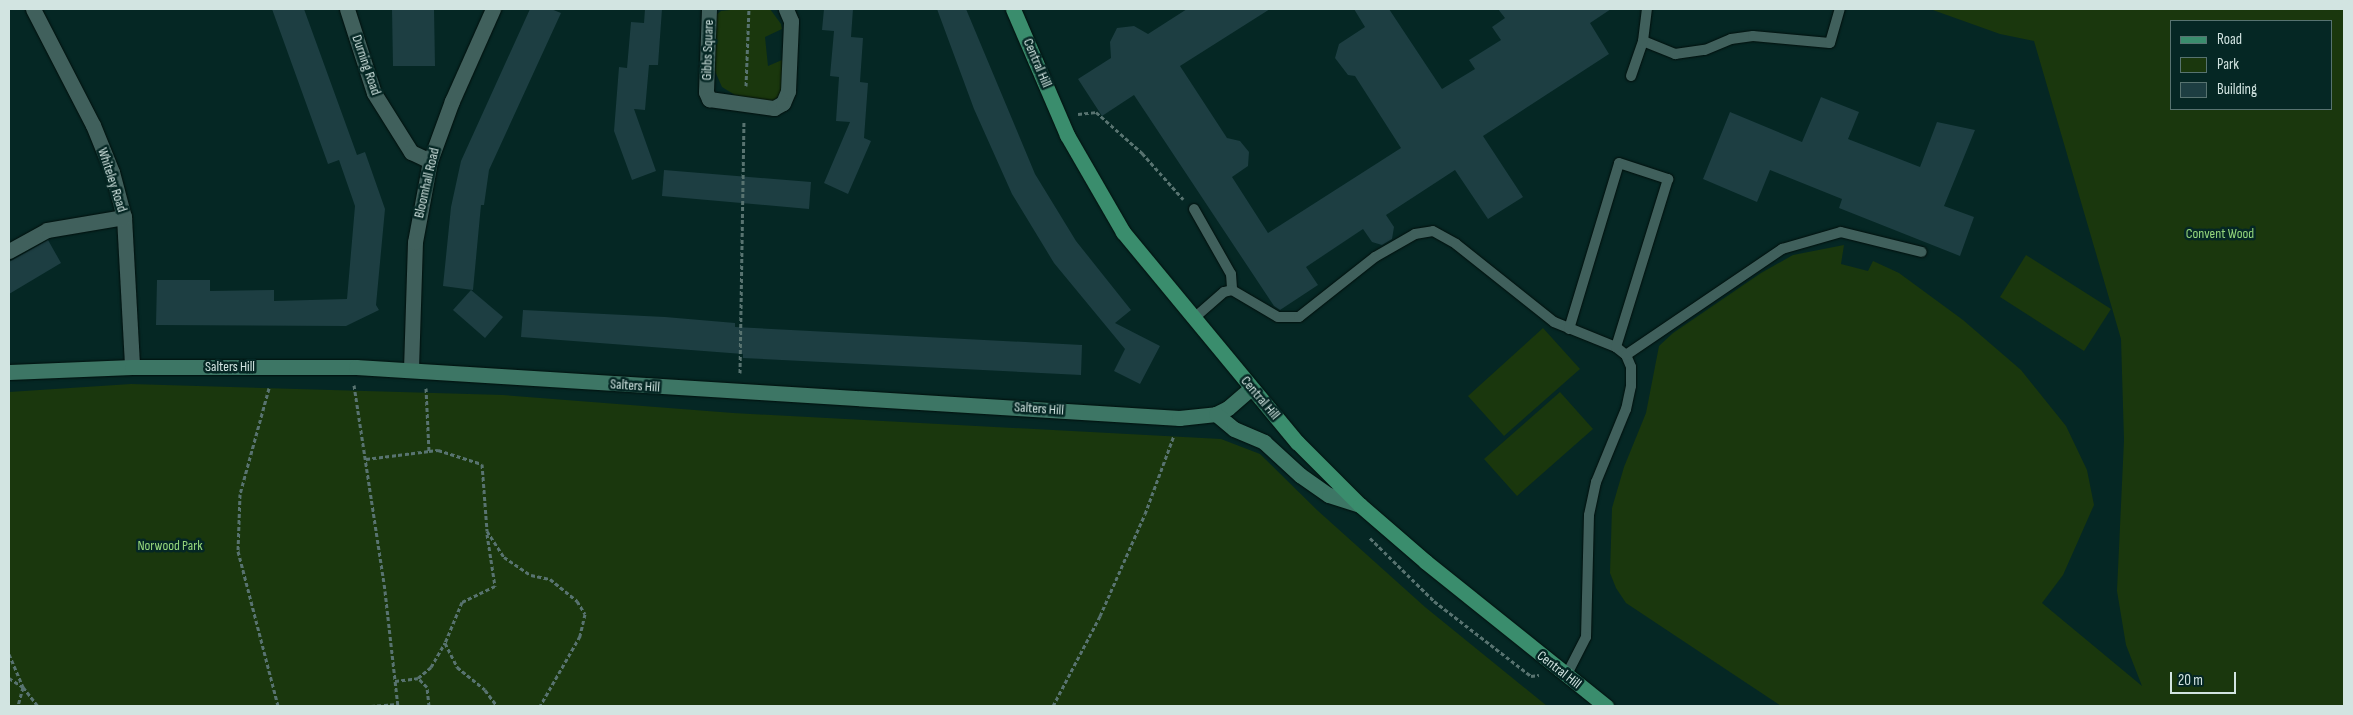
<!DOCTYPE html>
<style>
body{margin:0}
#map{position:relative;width:2353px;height:715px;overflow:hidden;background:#052724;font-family:"Sofia Sans Condensed",sans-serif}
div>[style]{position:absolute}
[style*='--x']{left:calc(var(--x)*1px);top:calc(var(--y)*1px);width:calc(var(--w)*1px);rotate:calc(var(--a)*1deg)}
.green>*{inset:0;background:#1a370d}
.building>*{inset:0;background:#1d3e42}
.path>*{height:3px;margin-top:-1.5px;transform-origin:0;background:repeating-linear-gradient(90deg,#587370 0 4px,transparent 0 6.5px)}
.roads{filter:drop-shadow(0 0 1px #000f0c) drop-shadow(0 0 1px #000f0c)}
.lane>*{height:10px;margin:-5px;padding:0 5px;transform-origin:5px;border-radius:5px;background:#40605c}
.street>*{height:15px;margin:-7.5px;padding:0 7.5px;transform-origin:7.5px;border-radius:7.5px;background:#40605c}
.secondary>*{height:15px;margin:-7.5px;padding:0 7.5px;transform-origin:7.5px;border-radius:7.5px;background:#3d7665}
.primary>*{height:15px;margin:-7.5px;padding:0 7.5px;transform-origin:7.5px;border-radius:7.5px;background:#3a8d6d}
span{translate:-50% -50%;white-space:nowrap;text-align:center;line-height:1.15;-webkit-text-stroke:5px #052724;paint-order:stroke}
.street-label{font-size:14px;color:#d2e4e1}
.park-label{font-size:14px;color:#95d77c}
.frame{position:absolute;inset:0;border:10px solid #d2e4e1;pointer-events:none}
.legend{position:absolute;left:2170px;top:20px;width:162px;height:90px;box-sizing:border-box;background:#052724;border:1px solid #577370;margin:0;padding:6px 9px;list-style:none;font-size:15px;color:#d2e4e1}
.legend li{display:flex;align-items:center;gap:10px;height:25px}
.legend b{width:25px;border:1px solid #577370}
.scale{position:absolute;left:2170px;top:672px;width:66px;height:22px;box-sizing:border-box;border:2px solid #d2e4e1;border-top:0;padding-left:6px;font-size:15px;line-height:18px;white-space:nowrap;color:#d2e4e1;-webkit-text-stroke:4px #052724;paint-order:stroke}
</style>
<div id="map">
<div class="green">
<div style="clip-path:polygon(740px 9px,770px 9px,781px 24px,782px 29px,765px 37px,768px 66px,782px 60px,783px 75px,780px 95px,771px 103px,735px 95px,722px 87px,714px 69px,716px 15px,721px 11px)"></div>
<div style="clip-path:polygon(evenodd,1930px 9px,2344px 9px,2344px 706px,1781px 706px,1626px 603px,1616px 588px,1610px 573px,1612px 508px,1624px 467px,1646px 413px,1659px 346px,1673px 333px,1761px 273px,1793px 255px,1844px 245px,1841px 264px,1868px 271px,1873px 261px,1899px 273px,1963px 320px,2021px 370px,2066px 426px,2087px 470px,2094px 505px,2063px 575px,2042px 603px,2142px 686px,2126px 645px,2117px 591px,2124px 440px,2121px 339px,2034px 41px,2000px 34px,1930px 9px,2172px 21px,2332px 21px,2332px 109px,2172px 109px,2172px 21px)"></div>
<div style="clip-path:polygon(2026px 255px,2111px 309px,2084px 351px,2000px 297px)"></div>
<div style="clip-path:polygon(1543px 328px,1580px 369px,1504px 436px,1468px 396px)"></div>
<div style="clip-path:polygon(131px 384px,503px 395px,733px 413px,1221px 439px,1260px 454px,1317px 510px,1425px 607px,1547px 706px,9px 706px,9px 392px)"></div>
<div style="clip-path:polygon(1560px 392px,1593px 429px,1517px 496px,1484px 459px)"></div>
</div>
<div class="building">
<div style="clip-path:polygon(272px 9px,304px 9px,357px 155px,365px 152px,385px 209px,376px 305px,379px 310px,346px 326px,156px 325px,157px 280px,210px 280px,210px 291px,274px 290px,274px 301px,347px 299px,355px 206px,339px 160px,328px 164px)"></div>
<div style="clip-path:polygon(392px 9px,434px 9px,435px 66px,393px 66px)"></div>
<div style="clip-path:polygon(530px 9px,551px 9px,561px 13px,489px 170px,484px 205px,481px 205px,473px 290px,443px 286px,451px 207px,461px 161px)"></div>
<div style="clip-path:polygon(645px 9px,662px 9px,658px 65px,649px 65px,645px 110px,634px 109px,656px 171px,632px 180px,614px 131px,619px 67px,627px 68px,631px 22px,644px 23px)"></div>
<div style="clip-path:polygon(824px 9px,853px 9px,851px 37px,863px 38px,860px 82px,868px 83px,864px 138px,871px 141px,848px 194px,824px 183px,850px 122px,836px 121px,839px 77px,830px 76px,834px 31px,822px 30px)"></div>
<div style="clip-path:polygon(937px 9px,966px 9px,1035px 174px,1076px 241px,1131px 310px,1115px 323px,1160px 346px,1140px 384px,1114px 371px,1125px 349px,1054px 263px,1012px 194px,974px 109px)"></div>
<div style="clip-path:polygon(1187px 9px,1270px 9px,1180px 66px,1227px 138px,1240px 141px,1249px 152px,1248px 166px,1232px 177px,1268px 233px,1401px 148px,1355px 76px,1348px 75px,1335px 58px,1339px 44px,1365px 27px,1354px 9px,1389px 9px,1442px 89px,1475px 69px,1469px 60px,1501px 40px,1492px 27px,1505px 18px,1498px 9px,1611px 9px,1590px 23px,1609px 54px,1483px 136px,1523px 197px,1488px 219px,1455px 170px,1386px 215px,1394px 227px,1392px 239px,1382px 245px,1372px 242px,1363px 229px,1306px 267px,1318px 285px,1280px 310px,1274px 306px,1134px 95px,1102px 116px,1078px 79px,1111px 58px,1110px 42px,1117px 28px,1134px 26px,1148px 34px)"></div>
<div style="clip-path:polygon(1821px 97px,1859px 112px,1848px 139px,1920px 167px,1937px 122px,1975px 130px,1944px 206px,1974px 217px,1960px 256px,1839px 208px,1842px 199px,1770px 170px,1757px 202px,1703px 179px,1730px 112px,1802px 142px)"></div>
<div style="clip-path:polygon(664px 170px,811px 182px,809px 209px,662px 196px)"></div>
<div style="clip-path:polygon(48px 240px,61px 263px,9px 294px,9px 262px)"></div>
<div style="clip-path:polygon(471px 290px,503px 317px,485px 338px,453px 310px)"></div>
<div style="clip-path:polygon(523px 310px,665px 317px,735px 323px,735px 327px,1082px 345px,1081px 375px,743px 358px,743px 354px,521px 337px)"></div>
</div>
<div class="path">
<div style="--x:746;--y:86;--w:77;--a:-87.8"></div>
<div style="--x:1078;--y:114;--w:18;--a:-6"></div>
<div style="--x:1096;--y:112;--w:62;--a:41.7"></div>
<div style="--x:1142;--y:153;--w:62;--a:48.3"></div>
<div style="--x:740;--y:373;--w:251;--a:-89.1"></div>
<div style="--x:354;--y:385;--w:208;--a:81.4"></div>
<div style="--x:385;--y:591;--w:116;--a:83.6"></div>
<div style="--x:269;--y:388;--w:110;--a:105.3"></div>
<div style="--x:240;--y:494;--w:57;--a:92"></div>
<div style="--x:238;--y:551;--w:160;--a:75.5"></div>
<div style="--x:426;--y:388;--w:63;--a:87.3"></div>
<div style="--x:429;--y:451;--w:9;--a:-6"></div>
<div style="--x:438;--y:450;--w:46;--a:17.7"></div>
<div style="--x:482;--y:464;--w:67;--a:85.7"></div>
<div style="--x:487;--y:531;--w:31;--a:57"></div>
<div style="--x:504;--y:557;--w:32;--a:34"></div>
<div style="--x:531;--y:575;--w:19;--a:12"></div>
<div style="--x:550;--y:579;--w:35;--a:39"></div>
<div style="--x:577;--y:601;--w:15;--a:58"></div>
<div style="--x:585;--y:614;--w:23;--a:103"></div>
<div style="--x:580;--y:636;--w:81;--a:119.7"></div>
<div style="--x:366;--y:459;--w:64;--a:-7.2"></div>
<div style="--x:487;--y:534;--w:53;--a:81.3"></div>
<div style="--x:495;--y:586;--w:37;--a:154"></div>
<div style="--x:462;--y:602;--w:44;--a:112.5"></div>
<div style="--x:445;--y:643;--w:27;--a:63"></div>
<div style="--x:457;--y:667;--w:36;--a:39"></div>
<div style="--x:485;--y:690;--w:20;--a:53"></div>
<div style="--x:1370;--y:538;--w:90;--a:44.5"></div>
<div style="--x:1434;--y:601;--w:123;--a:37.7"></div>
<div style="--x:1531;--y:676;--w:8;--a:-7"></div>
<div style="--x:9;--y:654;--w:36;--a:67"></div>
<div style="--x:23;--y:687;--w:24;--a:52"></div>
<div style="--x:9;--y:678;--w:17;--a:33"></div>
<div style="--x:23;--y:687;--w:20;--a:105"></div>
<div style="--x:395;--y:681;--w:23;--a:-7"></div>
<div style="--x:371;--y:706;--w:27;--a:-4"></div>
<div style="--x:429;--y:706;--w:19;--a:-96"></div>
<div style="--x:427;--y:687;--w:13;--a:-135"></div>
<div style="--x:418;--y:678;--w:17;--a:-40"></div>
<div style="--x:431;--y:667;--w:28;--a:-60"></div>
<div style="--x:1053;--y:706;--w:102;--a:-62.4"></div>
<div style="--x:1100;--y:616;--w:111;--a:-66.2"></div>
<div style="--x:1145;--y:514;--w:84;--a:-69.8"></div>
</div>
<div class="roads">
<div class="lane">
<div style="--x:1643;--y:41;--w:35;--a:22"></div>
<div style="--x:1675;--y:54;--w:30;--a:-8"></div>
<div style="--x:1705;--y:50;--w:28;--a:-23"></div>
<div style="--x:1731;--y:39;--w:22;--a:-8"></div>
<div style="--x:1753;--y:36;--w:77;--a:5.2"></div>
<div style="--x:1830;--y:43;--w:35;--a:-74"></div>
<div style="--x:1631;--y:76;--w:37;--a:-71"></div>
<div style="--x:1643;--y:41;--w:32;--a:-83"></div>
<div style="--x:1194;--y:209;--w:75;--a:60.4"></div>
<div style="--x:1231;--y:274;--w:16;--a:86"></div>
<div style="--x:1193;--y:319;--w:41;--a:-41.1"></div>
<div style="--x:1224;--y:292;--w:8;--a:-14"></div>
<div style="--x:1232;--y:290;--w:53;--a:30.4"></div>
<div style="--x:1278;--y:317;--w:21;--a:0"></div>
<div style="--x:1299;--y:317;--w:97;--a:-38.3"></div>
<div style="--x:1375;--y:257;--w:46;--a:-29.9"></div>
<div style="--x:1415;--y:234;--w:18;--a:-9"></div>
<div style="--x:1433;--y:231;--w:26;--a:29"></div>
<div style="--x:1456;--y:244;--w:125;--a:38.5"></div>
<div style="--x:1554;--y:322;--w:67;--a:22"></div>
<div style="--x:1616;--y:347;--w:13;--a:39"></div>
<div style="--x:1626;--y:355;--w:13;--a:67"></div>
<div style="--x:1631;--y:367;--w:19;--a:90"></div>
<div style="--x:1631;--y:386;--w:24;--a:102"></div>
<div style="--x:1626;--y:409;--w:79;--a:112.3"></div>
<div style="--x:1596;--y:482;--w:34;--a:102"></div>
<div style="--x:1589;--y:515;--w:122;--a:91.4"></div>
<div style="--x:1586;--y:637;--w:44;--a:117.1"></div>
<div style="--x:1569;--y:329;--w:173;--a:-73.2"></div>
<div style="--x:1619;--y:163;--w:52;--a:18.1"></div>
<div style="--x:1668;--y:179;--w:176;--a:107.2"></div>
<div style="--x:1626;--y:355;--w:189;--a:-34.2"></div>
<div style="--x:1782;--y:249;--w:61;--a:-16.1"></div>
<div style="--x:1841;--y:232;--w:83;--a:13.9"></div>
</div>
<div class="street">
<div style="--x:33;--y:9;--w:131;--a:62.7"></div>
<div style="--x:93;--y:125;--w:51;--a:68"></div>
<div style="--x:112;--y:172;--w:47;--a:75.1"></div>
<div style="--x:124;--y:217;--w:150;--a:86.9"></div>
<div style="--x:347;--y:9;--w:88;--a:72.2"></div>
<div style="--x:374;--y:93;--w:70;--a:57.9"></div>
<div style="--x:411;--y:152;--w:21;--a:25"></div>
<div style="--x:709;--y:9;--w:83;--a:92.1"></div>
<div style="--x:706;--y:92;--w:8;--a:67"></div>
<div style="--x:709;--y:99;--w:66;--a:7.9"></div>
<div style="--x:774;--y:108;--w:10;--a:-29"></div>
<div style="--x:783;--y:103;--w:13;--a:-67"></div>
<div style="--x:788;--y:91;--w:70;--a:-87.5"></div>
<div style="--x:791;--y:21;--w:13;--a:-113"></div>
<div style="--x:9;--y:251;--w:43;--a:-28.9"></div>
<div style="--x:47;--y:230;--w:78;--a:-9.6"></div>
<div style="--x:411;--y:369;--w:127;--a:-88.2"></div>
<div style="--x:415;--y:242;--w:82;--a:-79.5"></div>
<div style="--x:430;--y:161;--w:64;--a:-69.9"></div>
<div style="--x:452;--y:101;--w:101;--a:-66"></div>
</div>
<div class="secondary">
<div style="--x:9;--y:372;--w:123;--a:-2.3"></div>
<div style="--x:132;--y:367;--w:224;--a:0"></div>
<div style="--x:356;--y:367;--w:825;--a:3.55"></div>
<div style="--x:1179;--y:418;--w:37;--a:-6"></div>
<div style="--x:1216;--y:414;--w:13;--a:-27"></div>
<div style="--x:1228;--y:408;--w:30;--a:-41"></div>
<div style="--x:1216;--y:414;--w:23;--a:40"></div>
<div style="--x:1234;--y:429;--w:33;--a:23"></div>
<div style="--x:1264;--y:442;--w:49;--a:42.5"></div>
<div style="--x:1300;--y:475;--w:35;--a:35"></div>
<div style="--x:1329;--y:495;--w:33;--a:18"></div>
</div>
<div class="primary">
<div style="--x:1013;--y:9;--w:137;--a:66.8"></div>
<div style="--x:1067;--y:135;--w:112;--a:60"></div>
<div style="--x:1123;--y:232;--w:273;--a:50.4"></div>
<div style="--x:1297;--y:442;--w:89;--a:45"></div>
<div style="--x:1360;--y:505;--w:87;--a:40.8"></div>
<div style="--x:1426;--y:562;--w:231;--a:38.7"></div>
</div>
</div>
<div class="street-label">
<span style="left:708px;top:50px;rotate:-88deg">Gibbs Square</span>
<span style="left:1037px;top:63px;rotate:67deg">Central Hill</span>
<span style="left:366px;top:65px;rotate:71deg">Durning Road</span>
<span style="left:112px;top:180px;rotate:72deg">Whiteley Road</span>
<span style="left:427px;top:183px;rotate:-77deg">Bloomhall Road</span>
<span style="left:230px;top:367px">Salters Hill</span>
<span style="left:635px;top:386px;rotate:4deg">Salters Hill</span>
<span style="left:1260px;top:398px;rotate:50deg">Central Hill</span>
<span style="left:1039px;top:409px;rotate:4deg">Salters Hill</span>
<span style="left:1559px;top:670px;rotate:38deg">Central Hill</span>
</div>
<div class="park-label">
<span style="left:2220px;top:234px">Convent Wood</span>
<span style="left:170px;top:546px">Norwood Park</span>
</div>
<div class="frame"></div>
<ul class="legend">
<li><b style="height:6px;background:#3a8d6d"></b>Road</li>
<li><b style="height:14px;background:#1a370d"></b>Park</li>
<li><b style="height:14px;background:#1d3e42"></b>Building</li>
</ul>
<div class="scale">20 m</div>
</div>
